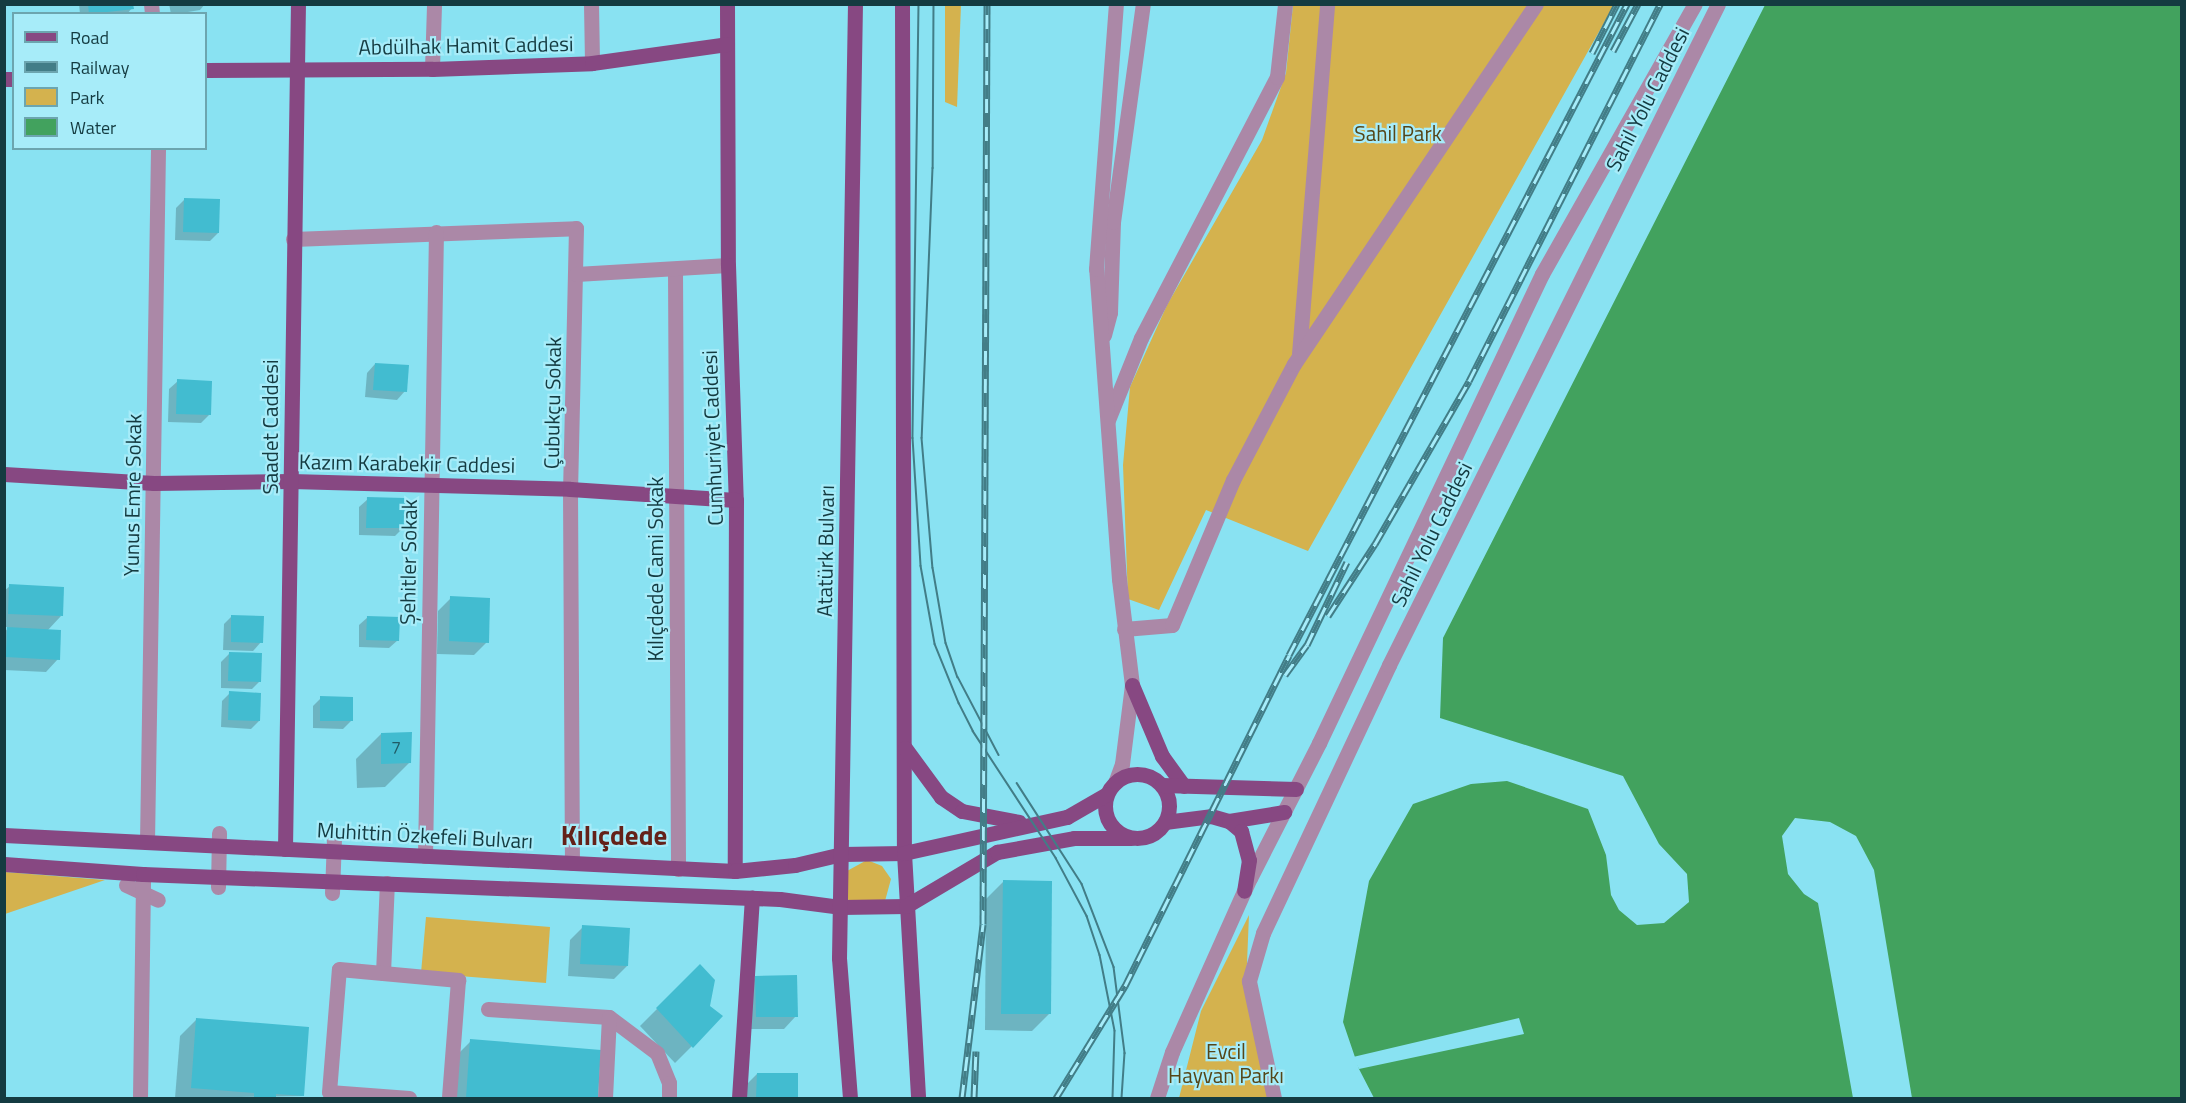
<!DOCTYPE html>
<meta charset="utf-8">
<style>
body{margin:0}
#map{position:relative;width:2186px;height:1103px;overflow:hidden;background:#89e2f2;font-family:"Titillium Web",sans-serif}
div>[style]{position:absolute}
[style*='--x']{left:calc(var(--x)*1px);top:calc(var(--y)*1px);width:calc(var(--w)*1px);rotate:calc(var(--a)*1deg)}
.green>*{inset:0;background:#d4b24e}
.water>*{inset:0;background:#42a25e}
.pier>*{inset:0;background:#89e2f2}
.shadow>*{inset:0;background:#0003}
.building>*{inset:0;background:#42bcd0}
.minor>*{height:15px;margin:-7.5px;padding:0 7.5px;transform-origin:7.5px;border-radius:7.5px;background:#ab88a7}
.major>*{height:15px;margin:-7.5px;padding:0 7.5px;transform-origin:7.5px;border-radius:7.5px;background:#874882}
.major>.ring{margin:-7.5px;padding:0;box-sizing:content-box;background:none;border:15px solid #874882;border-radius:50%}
.tram>*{height:1.5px;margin:-0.75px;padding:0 0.75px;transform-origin:0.75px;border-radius:0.75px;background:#427d87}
.rail>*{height:7px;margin-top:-3.5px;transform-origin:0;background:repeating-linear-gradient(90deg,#a7ecf9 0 14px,#427d87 0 28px);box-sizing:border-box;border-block:2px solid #427d87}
span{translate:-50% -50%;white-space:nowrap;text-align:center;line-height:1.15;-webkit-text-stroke:4.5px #a7ecf9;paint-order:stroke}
.number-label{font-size:18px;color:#205b65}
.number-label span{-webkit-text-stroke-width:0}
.street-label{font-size:21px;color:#143b41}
.park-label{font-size:21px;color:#554618}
.district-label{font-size:27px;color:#642118;font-weight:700}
.frame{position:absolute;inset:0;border:6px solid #143b41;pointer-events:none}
.legend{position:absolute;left:12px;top:12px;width:195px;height:138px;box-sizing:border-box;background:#a7ecf9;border:2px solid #6ca5af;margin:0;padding:8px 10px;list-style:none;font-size:18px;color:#143b41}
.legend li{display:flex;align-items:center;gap:12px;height:30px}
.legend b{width:30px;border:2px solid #6ca5af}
</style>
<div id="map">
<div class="green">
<div style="clip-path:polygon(945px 5px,961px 5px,957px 107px,945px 102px)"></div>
<div style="clip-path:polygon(1293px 5px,1614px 5px,1308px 551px,1206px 510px,1159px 610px,1128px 599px,1123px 465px,1130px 387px,1167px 305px,1262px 140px,1286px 73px)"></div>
<div style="clip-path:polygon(867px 860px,882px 866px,891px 879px,885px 901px,849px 901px,845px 894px,847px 871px)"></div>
<div style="clip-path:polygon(5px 872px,105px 880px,5px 914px)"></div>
<div style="clip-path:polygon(1249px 915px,1246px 987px,1272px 1098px,1179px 1098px,1201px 1011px)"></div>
<div style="clip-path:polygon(426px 917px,550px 927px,546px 983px,421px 973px)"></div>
</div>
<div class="water">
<div style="clip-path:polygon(1765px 5px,2181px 5px,2181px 1098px,1912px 1098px,1874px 870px,1856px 836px,1830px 822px,1795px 818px,1782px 836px,1788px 874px,1804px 894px,1818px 903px,1853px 1098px,1374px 1098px,1359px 1069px,1343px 1022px,1369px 881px,1413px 804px,1471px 784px,1507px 781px,1588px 809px,1606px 855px,1611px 895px,1619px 910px,1637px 925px,1664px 923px,1689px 902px,1687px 874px,1659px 844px,1623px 776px,1440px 718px,1443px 638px)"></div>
</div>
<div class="pier">
<div style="clip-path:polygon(1519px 1018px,1524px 1034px,1359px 1069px,1353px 1057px)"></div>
</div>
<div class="shadow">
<div style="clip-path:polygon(79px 4px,132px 4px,132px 8px,127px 14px,80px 14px)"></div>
<div style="clip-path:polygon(169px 4px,205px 4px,200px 10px,176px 14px,171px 14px)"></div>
<div style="clip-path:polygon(184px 200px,218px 233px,210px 241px,175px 240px,176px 208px)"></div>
<div style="clip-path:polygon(375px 364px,405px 391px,397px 400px,365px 397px,367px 373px)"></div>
<div style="clip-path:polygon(178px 381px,209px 415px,201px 423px,168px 422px,169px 389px)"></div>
<div style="clip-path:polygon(368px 499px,403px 528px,395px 536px,359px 535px,359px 507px)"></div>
<div style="clip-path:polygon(10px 586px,61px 616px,47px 631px,58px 659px,46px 672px,4px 670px,4px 632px,10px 627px,4px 627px,4px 591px)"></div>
<div style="clip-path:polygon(451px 598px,487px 642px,474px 655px,437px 654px,438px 611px)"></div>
<div style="clip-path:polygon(232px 616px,261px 642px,253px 651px,223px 650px,224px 624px)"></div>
<div style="clip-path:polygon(368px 617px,398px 640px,389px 648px,359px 647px,359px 625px)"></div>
<div style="clip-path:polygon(229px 654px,260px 681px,252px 689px,221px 688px,221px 662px)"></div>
<div style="clip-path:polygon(230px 693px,259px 721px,251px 729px,221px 727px,222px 701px)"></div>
<div style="clip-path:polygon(321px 698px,352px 720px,343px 729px,313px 728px,313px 706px)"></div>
<div style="clip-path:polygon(381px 734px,410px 762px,385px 787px,357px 788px,356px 759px)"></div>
<div style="clip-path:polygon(1003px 882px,1049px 1014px,1032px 1031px,985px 1030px,986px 899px)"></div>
<div style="clip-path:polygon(583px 927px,627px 966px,614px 979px,568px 976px,570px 940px)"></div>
<div style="clip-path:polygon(700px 966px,692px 1046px,675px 1063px,640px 1026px)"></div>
<div style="clip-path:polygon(756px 977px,796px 1016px,784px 1029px,744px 1029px,743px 990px)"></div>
<div style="clip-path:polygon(197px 1019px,303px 1096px,175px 1098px,180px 1036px)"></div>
<div style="clip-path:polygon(471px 1041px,600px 1051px,596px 1098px,451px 1098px,454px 1058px)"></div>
<div style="clip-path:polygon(757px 1074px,797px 1074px,797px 1098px,744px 1098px,744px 1087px)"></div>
</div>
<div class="building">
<div style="clip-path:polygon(88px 4px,133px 4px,134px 9px,89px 14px)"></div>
<div style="clip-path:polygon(184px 198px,220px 199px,219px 233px,183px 232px)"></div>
<div style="clip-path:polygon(375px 363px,409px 365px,407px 392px,373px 390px)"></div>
<div style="clip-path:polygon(177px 379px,212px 381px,211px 415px,176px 414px)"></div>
<div style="clip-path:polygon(367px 497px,405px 498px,404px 528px,366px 528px)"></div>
<div style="clip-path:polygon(9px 584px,64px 587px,63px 616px,8px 614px)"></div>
<div style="clip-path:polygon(450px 596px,490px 598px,489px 643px,449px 641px)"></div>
<div style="clip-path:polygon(231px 615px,264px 616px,263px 643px,231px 642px)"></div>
<div style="clip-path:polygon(367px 616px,400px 617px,399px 641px,366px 640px)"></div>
<div style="clip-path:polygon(7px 627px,61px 630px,60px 660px,6px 657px)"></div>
<div style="clip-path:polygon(229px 652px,262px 653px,261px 682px,228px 681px)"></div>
<div style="clip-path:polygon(229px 691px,261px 693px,260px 721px,228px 720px)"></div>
<div style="clip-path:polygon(320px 696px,353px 697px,353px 721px,320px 721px)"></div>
<div style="clip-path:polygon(412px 732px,411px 763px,381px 764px,381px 733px)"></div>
<div style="clip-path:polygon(1003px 880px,1052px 881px,1051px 1014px,1001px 1014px)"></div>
<div style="clip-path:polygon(582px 925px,630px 928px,628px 966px,580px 964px)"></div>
<div style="clip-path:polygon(700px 964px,715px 980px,710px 1006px,723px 1016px,693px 1048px,656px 1008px)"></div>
<div style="clip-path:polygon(797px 975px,798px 1017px,756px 1017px,755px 976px)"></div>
<div style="clip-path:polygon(196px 1018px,309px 1027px,304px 1096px,276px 1094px,276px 1098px,254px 1098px,254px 1093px,191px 1088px)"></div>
<div style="clip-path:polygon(470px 1039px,601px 1050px,598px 1098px,466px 1098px)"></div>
<div style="clip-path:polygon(757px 1073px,798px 1073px,798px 1098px,756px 1098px)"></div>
</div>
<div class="minor">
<div style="--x:151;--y:4;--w:10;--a:84"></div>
<div style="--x:591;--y:4;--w:59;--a:89"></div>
<div style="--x:432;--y:69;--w:65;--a:-88.2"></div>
<div style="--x:293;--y:239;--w:283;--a:-2.2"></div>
<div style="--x:576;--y:228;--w:261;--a:91.3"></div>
<div style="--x:570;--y:489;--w:374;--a:89.7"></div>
<div style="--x:675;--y:270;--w:599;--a:89.71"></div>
<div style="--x:576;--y:274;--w:152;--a:-3.4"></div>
<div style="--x:1104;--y:335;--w:24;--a:-75"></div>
<div style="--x:1110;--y:312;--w:90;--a:-88.1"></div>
<div style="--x:1113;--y:222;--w:220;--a:-82.2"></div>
<div style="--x:1299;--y:354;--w:351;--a:-85.4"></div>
<div style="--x:1108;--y:420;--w:88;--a:-68.1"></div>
<div style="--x:1141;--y:338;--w:294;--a:-62.5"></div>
<div style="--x:1277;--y:77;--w:73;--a:-83.7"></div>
<div style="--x:1124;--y:629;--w:48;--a:-4.8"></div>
<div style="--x:1172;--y:625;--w:157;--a:-67.2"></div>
<div style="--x:1233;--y:480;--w:131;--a:-62.3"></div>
<div style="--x:1294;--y:364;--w:434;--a:-56.1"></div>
<div style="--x:1115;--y:783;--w:20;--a:-70"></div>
<div style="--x:1122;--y:764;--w:80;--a:-82.8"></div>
<div style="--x:1132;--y:685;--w:107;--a:-97"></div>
<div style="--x:1119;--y:579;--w:311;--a:-94.2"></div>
<div style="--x:1096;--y:269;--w:266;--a:-85.7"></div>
<div style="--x:147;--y:842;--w:694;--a:-89.09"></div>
<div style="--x:425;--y:856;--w:624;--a:-88.99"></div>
<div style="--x:126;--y:885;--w:35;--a:25"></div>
<div style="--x:218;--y:887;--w:54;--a:-88.9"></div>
<div style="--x:332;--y:893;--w:54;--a:-87.9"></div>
<div style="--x:383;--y:973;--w:90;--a:-87.5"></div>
<div style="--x:488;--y:1009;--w:121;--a:3.8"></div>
<div style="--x:609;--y:1017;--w:60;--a:36.9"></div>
<div style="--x:657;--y:1053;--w:32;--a:68"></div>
<div style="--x:669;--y:1083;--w:15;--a:90"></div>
<div style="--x:140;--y:1098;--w:224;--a:-89.2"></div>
<div style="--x:409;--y:1098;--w:80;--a:-175.7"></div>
<div style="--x:329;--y:1092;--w:123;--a:-85.4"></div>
<div style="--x:339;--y:969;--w:120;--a:5.3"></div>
<div style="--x:458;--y:980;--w:118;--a:94.4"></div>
<div style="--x:605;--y:1098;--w:81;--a:-87.2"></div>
<div style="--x:1157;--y:1098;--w:48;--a:-71.9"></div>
<div style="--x:1172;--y:1052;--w:191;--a:-65.9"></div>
<div style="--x:1250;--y:878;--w:152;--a:-62.9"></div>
<div style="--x:1319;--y:743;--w:519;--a:-64.57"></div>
<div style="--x:1542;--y:274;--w:310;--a:-60.5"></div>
<div style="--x:1274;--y:1098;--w:120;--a:-102.1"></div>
<div style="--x:1249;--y:981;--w:50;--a:-73.7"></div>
<div style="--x:1263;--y:933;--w:296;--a:-64.8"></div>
<div style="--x:1389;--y:665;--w:738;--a:-63.54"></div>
</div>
<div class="major">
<div style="--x:727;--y:4;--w:261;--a:89.8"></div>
<div style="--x:728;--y:265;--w:235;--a:88.1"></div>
<div style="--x:736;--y:500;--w:371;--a:90.2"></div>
<div style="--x:902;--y:4;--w:849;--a:89.87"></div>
<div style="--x:904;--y:853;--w:245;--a:86.7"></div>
<div style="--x:206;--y:70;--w:226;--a:-0.3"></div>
<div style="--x:432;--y:69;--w:160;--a:-2.1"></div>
<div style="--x:592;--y:63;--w:136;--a:-8"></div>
<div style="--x:4;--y:79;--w:10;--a:0"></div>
<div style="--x:4;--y:474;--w:150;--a:3.4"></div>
<div style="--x:154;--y:483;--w:137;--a:-0.8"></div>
<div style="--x:291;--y:481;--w:279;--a:1.6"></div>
<div style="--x:570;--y:489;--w:166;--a:3.8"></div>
<div style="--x:1132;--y:685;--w:77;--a:67.1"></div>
<div style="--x:1162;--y:756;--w:37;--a:54"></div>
<div style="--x:905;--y:748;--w:61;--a:53.7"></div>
<div style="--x:941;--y:797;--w:25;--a:34"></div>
<div style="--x:962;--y:811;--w:58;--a:10.9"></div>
<div class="ring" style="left:1105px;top:774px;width:49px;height:49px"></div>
<div style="--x:1162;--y:785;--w:134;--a:1.7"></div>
<div style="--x:1229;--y:821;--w:56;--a:-9.3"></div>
<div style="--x:1165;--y:822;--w:46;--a:-7.4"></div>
<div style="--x:1211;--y:816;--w:19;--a:16"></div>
<div style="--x:1229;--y:821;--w:16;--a:40"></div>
<div style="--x:1241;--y:831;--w:30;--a:75"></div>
<div style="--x:1249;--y:860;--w:31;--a:99"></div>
<div style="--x:4;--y:835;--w:732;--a:2.82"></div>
<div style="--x:735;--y:871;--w:60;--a:-5.7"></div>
<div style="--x:795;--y:865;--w:48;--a:-13.2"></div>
<div style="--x:842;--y:854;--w:62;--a:-0.9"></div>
<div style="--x:904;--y:853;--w:167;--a:-12.5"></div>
<div style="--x:1067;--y:817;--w:46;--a:-29.9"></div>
<div style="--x:285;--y:849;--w:845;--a:-89.12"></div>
<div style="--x:4;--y:864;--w:139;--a:4.1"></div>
<div style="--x:143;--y:874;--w:637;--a:2.25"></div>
<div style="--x:780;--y:899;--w:62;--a:7.5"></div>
<div style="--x:841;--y:907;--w:65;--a:-0.9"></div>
<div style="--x:906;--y:906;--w:106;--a:-30.7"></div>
<div style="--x:997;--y:852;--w:78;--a:-10.3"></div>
<div style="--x:1074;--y:838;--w:57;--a:0"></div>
<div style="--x:739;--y:1098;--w:201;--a:-86.3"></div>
<div style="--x:850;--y:1098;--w:140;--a:-94.5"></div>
<div style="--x:839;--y:958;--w:954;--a:-89.04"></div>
</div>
<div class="tram">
<div style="--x:919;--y:4;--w:434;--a:90.8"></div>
<div style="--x:913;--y:438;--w:128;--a:86.4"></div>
<div style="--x:921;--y:566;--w:79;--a:79.8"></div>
<div style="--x:935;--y:644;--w:64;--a:67.9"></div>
<div style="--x:959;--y:703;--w:31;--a:63"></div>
<div style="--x:973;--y:731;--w:152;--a:56.8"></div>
<div style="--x:1056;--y:858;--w:66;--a:61.9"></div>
<div style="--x:1087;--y:916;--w:41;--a:71.6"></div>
<div style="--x:1100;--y:955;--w:77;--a:78.8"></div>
<div style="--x:1115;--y:1031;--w:67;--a:91.7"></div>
<div style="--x:934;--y:4;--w:164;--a:90.3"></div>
<div style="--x:933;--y:168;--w:270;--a:92.3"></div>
<div style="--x:922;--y:438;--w:130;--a:85.2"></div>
<div style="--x:933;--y:568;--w:76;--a:80.2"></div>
<div style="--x:946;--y:643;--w:36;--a:71"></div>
<div style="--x:958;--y:677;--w:88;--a:62.3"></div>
<div style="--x:1017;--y:783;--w:120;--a:57.2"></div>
<div style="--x:1082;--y:884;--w:89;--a:68.9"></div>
<div style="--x:1114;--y:967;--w:87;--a:82.7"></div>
<div style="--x:1125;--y:1053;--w:45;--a:93.8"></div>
</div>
<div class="rail">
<div style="--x:1613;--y:51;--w:53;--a:-62"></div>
<div style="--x:1592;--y:53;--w:55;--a:-63"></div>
<div style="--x:1328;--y:616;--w:86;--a:-56.9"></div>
<div style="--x:1375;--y:544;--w:188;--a:-60"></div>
<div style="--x:1469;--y:381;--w:423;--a:-63.1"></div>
<div style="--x:1285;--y:675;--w:37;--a:-54"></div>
<div style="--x:1307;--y:645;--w:92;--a:-64.3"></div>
<div style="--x:962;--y:1098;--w:175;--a:-83.1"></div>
<div style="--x:983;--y:924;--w:920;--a:-89.75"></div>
<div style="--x:974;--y:1098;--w:47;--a:-87.6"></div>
<div style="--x:1056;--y:1098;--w:132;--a:-58.4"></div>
<div style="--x:1125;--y:986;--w:369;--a:-63.6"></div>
<div style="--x:1289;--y:655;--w:734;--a:-62.56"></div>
</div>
<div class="number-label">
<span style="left:396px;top:748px">7</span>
</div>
<div class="street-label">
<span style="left:466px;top:45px;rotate:-1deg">Abdülhak Hamit Caddesi</span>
<span style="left:1647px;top:99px;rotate:-63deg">Sahil Yolu Caddesi</span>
<span style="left:552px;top:403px;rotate:-89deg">Çubukçu Sokak</span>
<span style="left:270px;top:427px;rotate:-90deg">Saadet Caddesi</span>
<span style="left:712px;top:438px;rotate:-92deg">Cumhuriyet Caddesi</span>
<span style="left:407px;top:463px;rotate:1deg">Kazım Karabekir Caddesi</span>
<span style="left:132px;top:495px;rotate:-89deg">Yunus Emre Sokak</span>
<span style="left:1431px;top:534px;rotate:-64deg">Sahil Yolu Caddesi</span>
<span style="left:825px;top:551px;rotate:-89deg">Atatürk Bulvarı</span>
<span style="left:408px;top:562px;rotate:-89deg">Şehitler Sokak</span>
<span style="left:655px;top:569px;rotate:-90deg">Kılıçdede Cami Sokak</span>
<span style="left:425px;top:835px;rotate:3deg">Muhittin Özkefeli Bulvarı</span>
</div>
<div class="park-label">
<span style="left:1398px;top:133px">Sahil Park</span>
<span style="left:1226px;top:1063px">Evcil<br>Hayvan Parkı</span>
</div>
<div class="district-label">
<span style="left:614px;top:835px">Kılıçdede</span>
</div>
<div class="frame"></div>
<ul class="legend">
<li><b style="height:8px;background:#874882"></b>Road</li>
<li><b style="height:8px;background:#427d87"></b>Railway</li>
<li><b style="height:16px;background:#d4b24e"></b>Park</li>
<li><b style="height:16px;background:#42a25e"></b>Water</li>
</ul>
</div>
